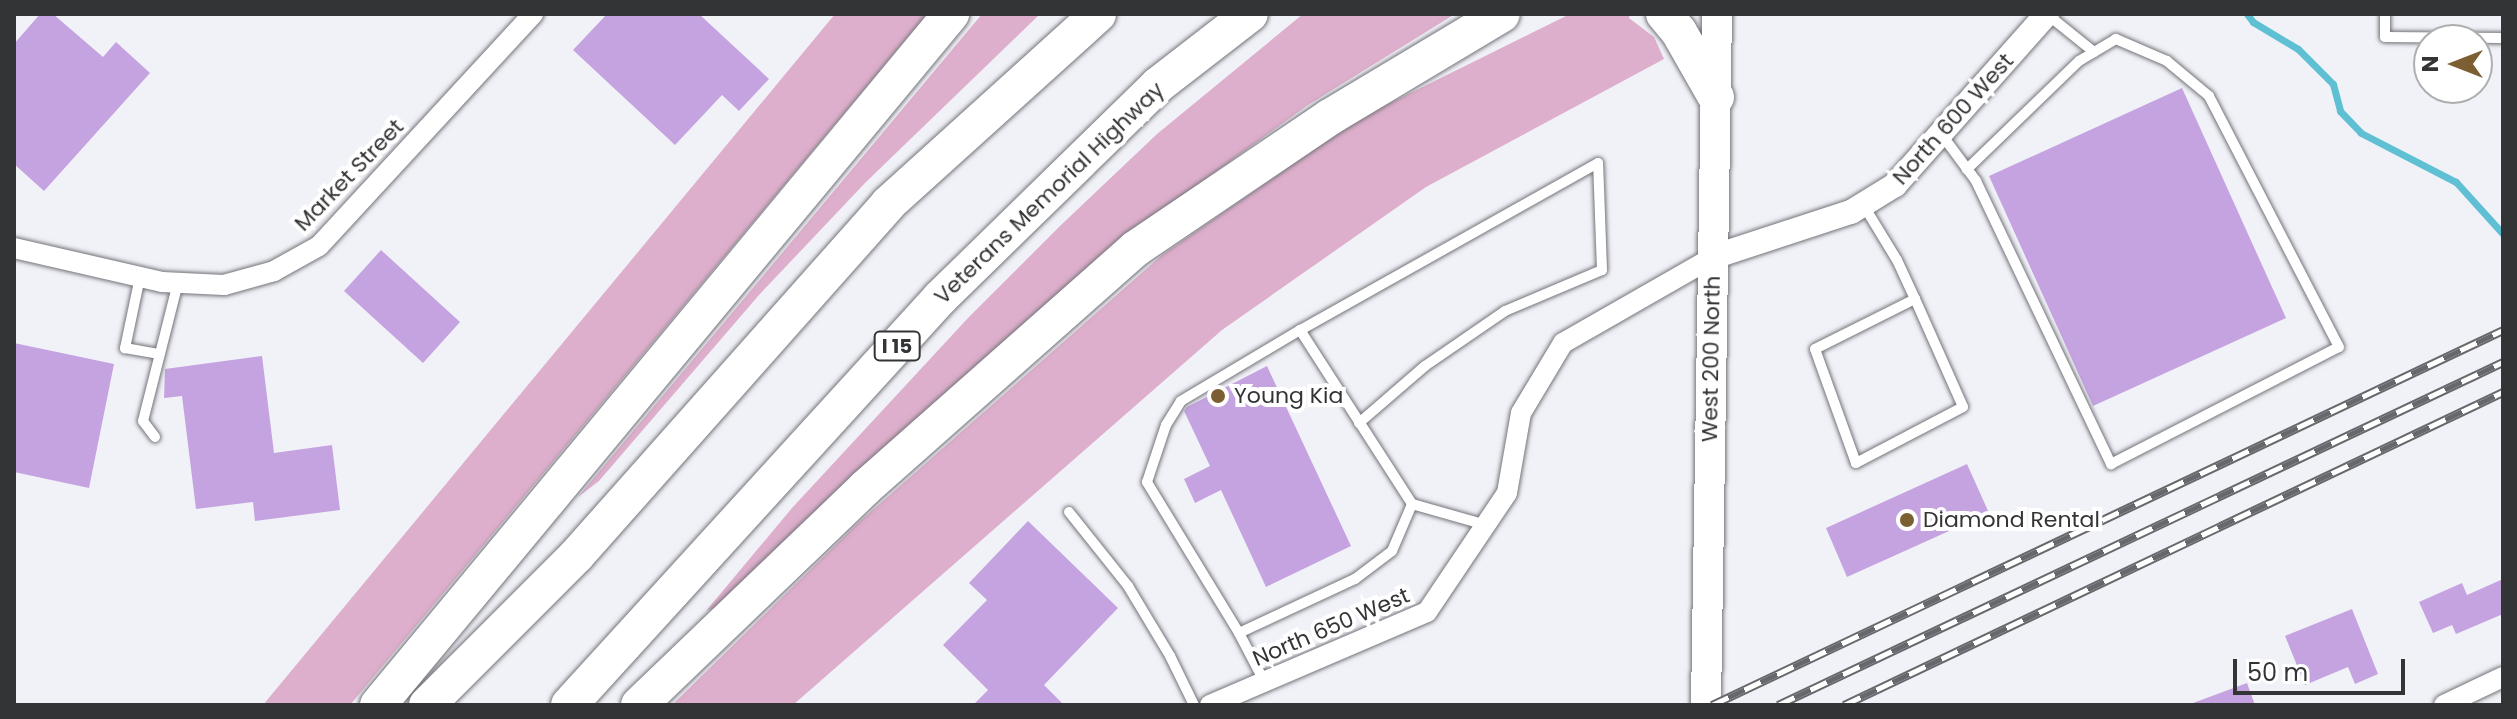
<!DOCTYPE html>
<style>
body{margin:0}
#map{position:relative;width:2517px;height:719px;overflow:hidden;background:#f1f2f8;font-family:Poppins,sans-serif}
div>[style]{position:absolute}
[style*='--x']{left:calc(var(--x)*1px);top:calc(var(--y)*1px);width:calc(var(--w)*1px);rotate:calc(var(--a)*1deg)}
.green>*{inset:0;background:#deafcc}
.stream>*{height:7px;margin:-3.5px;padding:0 3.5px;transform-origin:3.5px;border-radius:3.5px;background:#5fbfd3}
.building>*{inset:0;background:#c5a3e1}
.roads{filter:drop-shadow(0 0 2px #737479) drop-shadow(0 0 2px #737479)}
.service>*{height:10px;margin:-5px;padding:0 5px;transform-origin:5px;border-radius:5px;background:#fff}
.minor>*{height:20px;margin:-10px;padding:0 10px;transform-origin:10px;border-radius:10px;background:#fff}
.tertiary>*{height:24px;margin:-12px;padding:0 12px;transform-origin:12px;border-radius:12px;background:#fff}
.primary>*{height:30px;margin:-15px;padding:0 15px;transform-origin:15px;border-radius:15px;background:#fff}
.motorway>*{height:36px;margin:-18px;padding:0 18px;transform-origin:18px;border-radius:18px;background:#fff}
.rail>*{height:9px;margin-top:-4.5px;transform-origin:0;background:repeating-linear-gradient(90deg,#fff 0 18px,#67686b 0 36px);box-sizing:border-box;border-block:2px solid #67686b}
.dots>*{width:22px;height:22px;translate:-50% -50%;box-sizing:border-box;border:4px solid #fff;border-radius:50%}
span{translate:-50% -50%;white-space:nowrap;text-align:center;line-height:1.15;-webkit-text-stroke:8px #fff;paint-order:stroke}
.shield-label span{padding:2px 6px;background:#fff;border:2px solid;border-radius:6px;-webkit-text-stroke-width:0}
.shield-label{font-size:20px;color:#333436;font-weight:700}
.street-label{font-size:22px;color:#333436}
.poi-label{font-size:22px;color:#333436}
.left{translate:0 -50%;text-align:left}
.frame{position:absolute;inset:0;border:16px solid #333436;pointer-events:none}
.north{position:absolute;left:2413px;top:24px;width:80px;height:80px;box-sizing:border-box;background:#fff;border:2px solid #adaeaf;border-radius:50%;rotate:270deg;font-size:22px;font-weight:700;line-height:32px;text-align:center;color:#333436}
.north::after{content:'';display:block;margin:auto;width:28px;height:36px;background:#7b5f32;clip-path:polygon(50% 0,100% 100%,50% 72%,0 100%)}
.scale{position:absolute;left:2233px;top:659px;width:172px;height:36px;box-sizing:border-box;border:4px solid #333436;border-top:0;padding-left:10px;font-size:24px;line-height:28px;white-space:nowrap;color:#333436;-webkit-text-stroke:6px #fff;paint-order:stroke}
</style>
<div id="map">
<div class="green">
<div style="clip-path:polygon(835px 14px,927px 14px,350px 705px,263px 705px)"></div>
<div style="clip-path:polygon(982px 14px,1040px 14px,865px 183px,759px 295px,599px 481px,578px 497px)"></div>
<div style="clip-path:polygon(1303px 14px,1455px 14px,1308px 105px,1156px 215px,719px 606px,706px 611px,792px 508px,968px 318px,1060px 226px,1157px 134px)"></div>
<div style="clip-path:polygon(1570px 14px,1630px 14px,1629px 18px,1654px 37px,1664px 59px,1426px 187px,1222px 330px,793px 705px,672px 705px,858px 523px,1162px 255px,1358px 119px)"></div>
</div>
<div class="stream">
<div style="--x:2247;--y:14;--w:10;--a:53"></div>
<div style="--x:2253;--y:22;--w:52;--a:31"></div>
<div style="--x:2298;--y:49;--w:49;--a:45"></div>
<div style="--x:2333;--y:84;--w:28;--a:75"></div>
<div style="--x:2340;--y:111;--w:30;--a:46"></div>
<div style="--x:2361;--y:133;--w:107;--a:27.3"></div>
<div style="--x:2456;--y:182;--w:70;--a:47.9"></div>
</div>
<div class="building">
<div style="clip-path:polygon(40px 14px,53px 14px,103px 57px,116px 42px,150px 73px,44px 191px,14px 164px,14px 44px)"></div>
<div style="clip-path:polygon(607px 14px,699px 14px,769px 79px,739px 111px,722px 95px,675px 145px,573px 50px)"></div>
<div style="clip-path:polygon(2182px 88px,2286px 318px,2093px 406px,1989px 176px)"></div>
<div style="clip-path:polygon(381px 250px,460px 322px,423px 363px,344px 291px)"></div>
<div style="clip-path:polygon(14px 343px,114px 364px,89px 488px,14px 472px)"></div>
<div style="clip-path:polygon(262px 356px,274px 453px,332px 445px,340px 510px,255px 521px,253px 502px,196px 509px,182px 396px,164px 398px,165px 369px)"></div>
<div style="clip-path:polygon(1267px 366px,1351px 546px,1266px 587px,1221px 490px,1195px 503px,1184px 479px,1210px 466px,1184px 411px,1187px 407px)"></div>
<div style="clip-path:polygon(1967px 464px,1989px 513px,1847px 577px,1826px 528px)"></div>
<div style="clip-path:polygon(1028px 521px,1118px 608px,1044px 685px,1064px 705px,973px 705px,988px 690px,943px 645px,987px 600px,969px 583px)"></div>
<div style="clip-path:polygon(2503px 579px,2503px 614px,2456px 634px,2452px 625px,2433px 633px,2419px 602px,2462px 583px,2467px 595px)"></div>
<div style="clip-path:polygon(2352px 609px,2378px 674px,2355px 684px,2348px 667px,2305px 685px,2285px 636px)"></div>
<div style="clip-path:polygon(2247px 683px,2255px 705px,2194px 705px,2193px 703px)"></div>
</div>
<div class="roads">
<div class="service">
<div style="--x:2385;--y:14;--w:23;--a:90"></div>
<div style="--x:2385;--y:37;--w:118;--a:0.5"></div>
<div style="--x:2048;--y:15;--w:59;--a:38.8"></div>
<div style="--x:1942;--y:135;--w:57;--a:53.5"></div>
<div style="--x:1976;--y:181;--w:314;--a:64.5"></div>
<div style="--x:2111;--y:464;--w:256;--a:-27.2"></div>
<div style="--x:2339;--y:347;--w:283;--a:-117.4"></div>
<div style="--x:2209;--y:96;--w:55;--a:-140.2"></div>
<div style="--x:2167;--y:61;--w:56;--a:-156.7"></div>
<div style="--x:2116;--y:39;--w:43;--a:149.3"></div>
<div style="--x:2079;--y:61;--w:156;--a:136"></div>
<div style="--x:1864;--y:206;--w:63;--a:58.6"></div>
<div style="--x:1897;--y:260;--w:43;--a:65.2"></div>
<div style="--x:1915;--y:299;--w:118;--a:66"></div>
<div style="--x:1963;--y:407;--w:121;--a:152.4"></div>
<div style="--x:1856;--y:463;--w:121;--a:-109.8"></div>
<div style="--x:1815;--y:349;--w:112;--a:-26.6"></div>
<div style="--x:140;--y:277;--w:73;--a:101.9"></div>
<div style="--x:125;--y:348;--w:35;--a:10"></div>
<div style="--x:1359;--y:423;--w:87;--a:-40.8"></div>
<div style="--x:1425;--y:366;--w:97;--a:-34.5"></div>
<div style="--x:1505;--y:311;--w:105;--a:-22.9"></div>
<div style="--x:1602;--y:270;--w:107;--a:-92.1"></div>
<div style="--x:1598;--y:163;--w:342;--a:150.7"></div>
<div style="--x:1300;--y:330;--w:207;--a:57.2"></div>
<div style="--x:1412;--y:504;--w:77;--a:15.8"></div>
<div style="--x:155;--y:437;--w:20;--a:-127"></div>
<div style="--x:143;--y:421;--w:142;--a:-75.8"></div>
<div style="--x:1069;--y:512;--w:95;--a:51.4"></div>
<div style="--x:1128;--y:586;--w:82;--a:59"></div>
<div style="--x:1170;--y:656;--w:55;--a:63.9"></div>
<div style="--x:1239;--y:633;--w:128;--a:-25"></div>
<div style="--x:1355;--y:579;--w:46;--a:-37.1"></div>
<div style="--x:1392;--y:551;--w:51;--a:-66.9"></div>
<div style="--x:1264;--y:681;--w:54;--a:-117.5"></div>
<div style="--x:1239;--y:633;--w:177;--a:-121.4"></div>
<div style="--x:1147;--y:482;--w:60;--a:-71.6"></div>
<div style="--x:1166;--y:425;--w:28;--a:-58"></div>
<div style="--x:1181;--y:401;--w:139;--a:-30.8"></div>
</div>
<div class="minor">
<div style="--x:14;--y:248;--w:152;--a:12.9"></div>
<div style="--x:162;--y:282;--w:62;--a:2.8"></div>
<div style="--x:224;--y:285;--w:52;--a:-15.6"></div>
<div style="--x:274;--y:271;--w:51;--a:-29.1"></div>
<div style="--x:319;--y:246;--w:316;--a:-47.3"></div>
<div style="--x:1210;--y:705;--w:236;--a:-23.2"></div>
<div style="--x:1427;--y:612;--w:143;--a:-56.1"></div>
<div style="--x:1507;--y:493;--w:81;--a:-80.1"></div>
<div style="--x:1521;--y:413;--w:82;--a:-59"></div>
<div style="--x:1563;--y:343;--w:173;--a:-29.8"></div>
<div style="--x:2444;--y:705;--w:65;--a:-25.4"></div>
</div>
<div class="tertiary">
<div style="--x:1713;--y:257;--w:145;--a:-18.1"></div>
<div style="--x:1851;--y:212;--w:52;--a:-31.5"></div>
<div style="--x:1895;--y:185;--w:229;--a:-48.4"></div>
</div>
<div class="primary">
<div style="--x:1706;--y:705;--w:691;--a:-89.09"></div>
</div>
<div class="motorway">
<div style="--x:1664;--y:14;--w:23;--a:50"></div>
<div style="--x:1679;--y:32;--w:75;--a:60.4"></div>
<div style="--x:378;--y:705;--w:898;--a:-50.33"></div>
<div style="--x:427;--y:705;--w:211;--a:-45"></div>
<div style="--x:576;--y:556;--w:470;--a:-48.4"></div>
<div style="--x:888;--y:204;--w:283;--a:-42.1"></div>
<div style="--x:569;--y:705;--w:551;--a:-47.65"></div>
<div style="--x:940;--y:298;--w:305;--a:-44.3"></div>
<div style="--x:1158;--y:85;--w:116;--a:-37.7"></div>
<div style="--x:639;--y:705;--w:313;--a:-43.8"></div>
<div style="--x:865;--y:488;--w:361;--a:-41.5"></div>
<div style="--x:1135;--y:249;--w:235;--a:-34.1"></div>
<div style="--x:1330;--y:117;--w:200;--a:-30.9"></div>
</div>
</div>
<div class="rail">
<div style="--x:1712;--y:705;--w:875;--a:-25.36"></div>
<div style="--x:1778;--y:705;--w:802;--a:-25.32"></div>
<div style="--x:1844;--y:705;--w:730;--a:-25.41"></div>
</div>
<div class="dots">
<div style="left:1218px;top:396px;background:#7b5f32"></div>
<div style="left:1907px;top:520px;background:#7b5f32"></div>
</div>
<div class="shield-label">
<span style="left:897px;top:346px">I 15</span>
</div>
<div class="street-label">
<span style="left:1953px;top:119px;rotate:-48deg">North 600 West</span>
<span style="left:349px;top:175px;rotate:-46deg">Market Street</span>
<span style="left:1049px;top:193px;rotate:-44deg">Veterans Memorial Highway</span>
<span style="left:1711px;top:359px;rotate:-89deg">West 200 North</span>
<span style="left:1331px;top:627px;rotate:-23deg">North 650 West</span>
</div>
<div class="poi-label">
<span class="left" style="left:1234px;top:396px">Young Kia</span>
<span class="left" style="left:1923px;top:520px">Diamond Rental</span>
</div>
<div class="frame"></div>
<div class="north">N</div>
<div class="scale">50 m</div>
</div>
